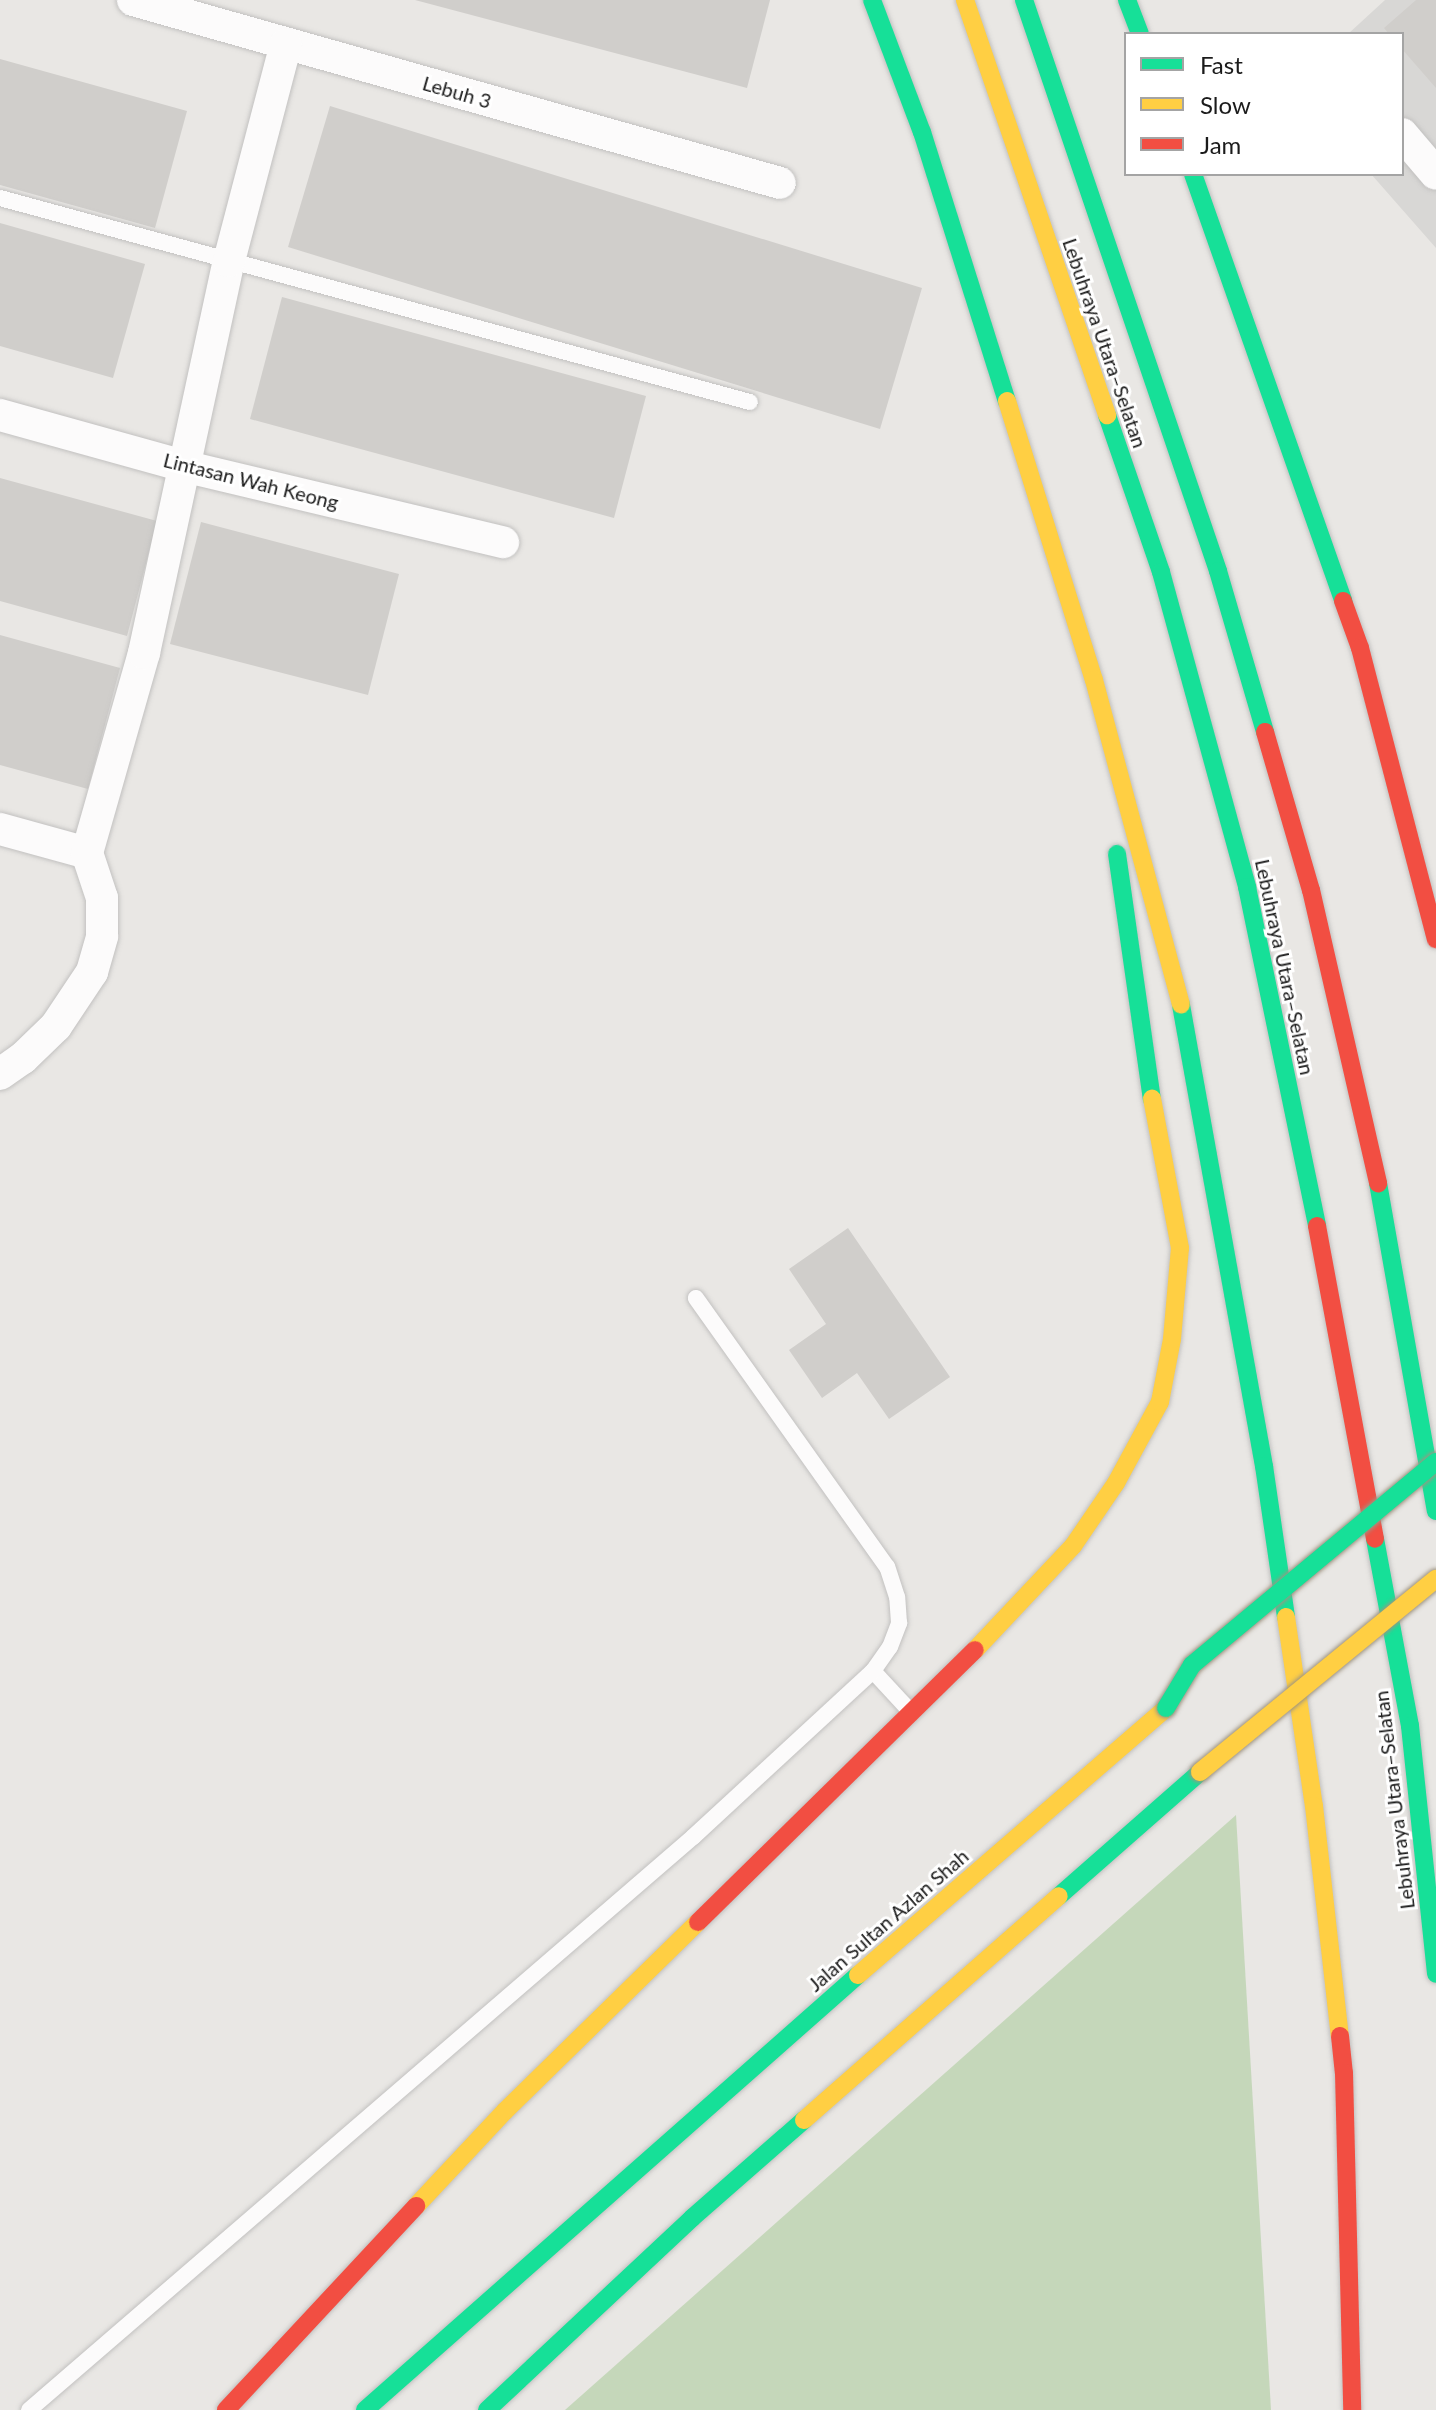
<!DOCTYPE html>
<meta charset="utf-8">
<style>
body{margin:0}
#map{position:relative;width:1436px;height:2410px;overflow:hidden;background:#e9e7e4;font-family:Lato,sans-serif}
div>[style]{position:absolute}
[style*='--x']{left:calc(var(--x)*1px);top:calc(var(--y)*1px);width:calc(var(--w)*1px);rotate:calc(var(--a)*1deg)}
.residential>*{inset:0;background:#d8d7d5}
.forest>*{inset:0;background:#c5d7ba}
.building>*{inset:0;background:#d0cecb}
.roads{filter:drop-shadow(0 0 2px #c2c1c0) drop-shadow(0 0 2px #c2c1c0)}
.lane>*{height:16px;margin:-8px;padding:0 8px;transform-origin:8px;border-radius:8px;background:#fcfbfb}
.street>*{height:32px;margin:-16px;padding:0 16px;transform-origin:16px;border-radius:16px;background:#fcfbfb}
.fast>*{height:18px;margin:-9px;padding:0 9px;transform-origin:9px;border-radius:9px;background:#16e098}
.slow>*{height:18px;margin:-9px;padding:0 9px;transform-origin:9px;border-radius:9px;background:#ffcf43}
.jam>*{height:18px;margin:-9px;padding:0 9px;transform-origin:9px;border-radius:9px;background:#f24e42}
.bridges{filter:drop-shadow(0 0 2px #9e9482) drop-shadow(0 0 2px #9e9482)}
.fast-bridge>*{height:18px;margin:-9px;padding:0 9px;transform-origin:9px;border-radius:9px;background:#16e098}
.slow-bridge>*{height:18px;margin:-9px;padding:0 9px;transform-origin:9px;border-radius:9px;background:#ffcf43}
span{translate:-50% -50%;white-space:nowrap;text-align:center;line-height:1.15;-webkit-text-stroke:6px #fff;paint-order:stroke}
.street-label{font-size:20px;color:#1b1b1b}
.legend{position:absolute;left:1124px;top:32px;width:280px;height:144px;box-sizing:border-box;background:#fff;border:2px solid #a4a4a4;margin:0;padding:10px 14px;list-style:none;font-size:24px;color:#1b1b1b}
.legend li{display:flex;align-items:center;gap:16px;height:40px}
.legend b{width:40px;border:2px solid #a4a4a4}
</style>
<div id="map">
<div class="residential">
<div style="clip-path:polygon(1385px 0,1436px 0,1436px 248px,1371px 174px,1402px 174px,1402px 34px,1348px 34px)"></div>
</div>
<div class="forest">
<div style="clip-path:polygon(1236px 1815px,1271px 2410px,565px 2410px)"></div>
</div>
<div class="building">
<div style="clip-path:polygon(415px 0,770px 0,747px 88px)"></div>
<div style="clip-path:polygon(1416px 0,1436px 0,1436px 88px,1402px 49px,1402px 34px,1389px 34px,1384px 28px)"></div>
<div style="clip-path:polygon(0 59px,187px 111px,155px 228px,0 185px)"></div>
<div style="clip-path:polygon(330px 106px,922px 288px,880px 429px,288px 247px)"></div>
<div style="clip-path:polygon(0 223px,145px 264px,113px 378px,0 346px)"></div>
<div style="clip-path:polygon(282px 297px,646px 396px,614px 518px,250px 419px)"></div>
<div style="clip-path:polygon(0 478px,157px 521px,127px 636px,0 601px)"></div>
<div style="clip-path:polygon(201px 522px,399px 574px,368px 695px,170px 644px)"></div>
<div style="clip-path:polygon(0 635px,120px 668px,88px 789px,0 765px)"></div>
<div style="clip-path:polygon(848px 1228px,950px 1377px,889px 1419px,857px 1373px,822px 1398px,789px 1350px,826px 1324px,789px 1269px)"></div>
</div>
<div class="roads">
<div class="lane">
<div style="--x:0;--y:198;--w:777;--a:15.22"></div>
<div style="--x:873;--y:1671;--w:54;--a:47.2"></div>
<div style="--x:29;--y:2410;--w:877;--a:-40.79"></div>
<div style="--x:693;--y:1837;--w:245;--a:-42.7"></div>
<div style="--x:873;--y:1671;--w:29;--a:-55"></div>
<div style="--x:890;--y:1647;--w:26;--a:-69"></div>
<div style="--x:899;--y:1623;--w:26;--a:-94"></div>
<div style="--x:897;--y:1597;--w:32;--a:-108"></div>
<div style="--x:887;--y:1567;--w:330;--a:-125.4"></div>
</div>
<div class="street">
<div style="--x:133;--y:0;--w:672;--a:15.79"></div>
<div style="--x:1402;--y:134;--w:52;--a:49.6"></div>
<div style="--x:0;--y:415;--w:194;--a:15.5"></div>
<div style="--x:187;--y:467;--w:325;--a:13.4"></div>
<div style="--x:0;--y:829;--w:90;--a:15.4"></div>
<div style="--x:87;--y:853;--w:208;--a:-74.1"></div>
<div style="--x:144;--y:653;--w:401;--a:-77.8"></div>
<div style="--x:229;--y:261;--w:224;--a:-75.3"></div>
<div style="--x:0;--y:1074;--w:28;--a:-35"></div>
<div style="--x:23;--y:1058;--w:46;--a:-44.1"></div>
<div style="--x:56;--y:1026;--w:65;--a:-56.3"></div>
<div style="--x:92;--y:972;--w:37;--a:-74"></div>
<div style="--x:102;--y:936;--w:38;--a:-90"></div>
<div style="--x:102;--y:898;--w:47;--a:-108.4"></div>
</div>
<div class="fast">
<div style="--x:872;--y:0;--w:141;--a:69.3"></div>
<div style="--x:922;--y:132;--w:282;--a:72.5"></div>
<div style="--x:1024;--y:0;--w:603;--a:71.23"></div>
<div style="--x:1218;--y:571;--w:168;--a:73.7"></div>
<div style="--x:1127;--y:0;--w:36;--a:69"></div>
<div style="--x:1193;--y:174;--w:453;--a:70.6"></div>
<div style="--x:1107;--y:415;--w:166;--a:71"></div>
<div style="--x:1161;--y:572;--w:327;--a:74.7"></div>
<div style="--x:1247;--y:887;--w:346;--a:78.3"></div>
<div style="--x:1117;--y:854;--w:247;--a:81.9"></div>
<div style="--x:1181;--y:1005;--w:468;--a:79.8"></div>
<div style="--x:1264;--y:1466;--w:153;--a:81.7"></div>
<div style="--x:1378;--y:1183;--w:333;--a:80"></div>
<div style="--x:1375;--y:1539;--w:190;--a:79.4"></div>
<div style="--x:1410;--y:1726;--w:249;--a:84"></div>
<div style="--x:1059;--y:1896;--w:188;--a:-41.3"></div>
<div style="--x:365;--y:2410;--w:657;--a:-41.42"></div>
<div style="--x:487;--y:2410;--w:281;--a:-43.1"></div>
<div style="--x:692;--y:2218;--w:149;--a:-41.2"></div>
</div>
<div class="slow">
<div style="--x:965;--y:0;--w:439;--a:71.1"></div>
<div style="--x:1007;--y:401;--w:292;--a:72.7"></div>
<div style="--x:1094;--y:680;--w:336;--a:75"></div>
<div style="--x:1286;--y:1617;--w:191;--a:81.6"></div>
<div style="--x:1314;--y:1806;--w:231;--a:83.6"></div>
<div style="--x:975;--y:1650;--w:143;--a:-46.7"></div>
<div style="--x:1073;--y:1546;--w:76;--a:-55.7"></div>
<div style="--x:1116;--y:1483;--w:92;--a:-61.5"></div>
<div style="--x:1160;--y:1402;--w:64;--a:-79.2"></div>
<div style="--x:1172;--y:1339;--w:91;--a:-85"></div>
<div style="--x:1180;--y:1248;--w:152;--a:-100.6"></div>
<div style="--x:858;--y:1975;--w:408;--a:-40.9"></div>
<div style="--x:804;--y:2120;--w:339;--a:-41.3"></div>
<div style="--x:416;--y:2206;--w:130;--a:-46.9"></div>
<div style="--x:505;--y:2111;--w:270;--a:-44.4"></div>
</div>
<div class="jam">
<div style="--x:1343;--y:601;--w:50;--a:70.1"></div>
<div style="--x:1360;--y:648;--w:301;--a:75.4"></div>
<div style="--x:1265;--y:732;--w:165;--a:73.8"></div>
<div style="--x:1311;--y:890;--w:301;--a:77.1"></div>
<div style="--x:1317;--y:1226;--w:318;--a:79.5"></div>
<div style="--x:698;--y:1922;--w:388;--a:-44.5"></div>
<div style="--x:1340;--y:2036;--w:37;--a:84"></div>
<div style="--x:1344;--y:2073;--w:337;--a:88.6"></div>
<div style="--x:226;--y:2410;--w:279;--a:-47"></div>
</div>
</div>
<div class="bridges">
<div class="fast-bridge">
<div style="--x:1166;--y:1708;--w:50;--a:-58.8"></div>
<div style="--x:1192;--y:1665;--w:317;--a:-39.8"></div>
</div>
<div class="slow-bridge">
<div style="--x:1200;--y:1772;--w:305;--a:-39.3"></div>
</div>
</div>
<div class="street-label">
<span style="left:457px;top:92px;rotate:16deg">Lebuh 3</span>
<span style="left:1105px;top:343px;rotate:71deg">Lebuhraya Utara–Selatan</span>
<span style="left:251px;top:481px;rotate:14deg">Lintasan Wah Keong</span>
<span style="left:1285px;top:967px;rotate:78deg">Lebuhraya Utara–Selatan</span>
<span style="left:1394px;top:1800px;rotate:-97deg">Lebuhraya Utara–Selatan</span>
<span style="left:888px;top:1920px;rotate:-41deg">Jalan Sultan Azlan Shah</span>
</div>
<ul class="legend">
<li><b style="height:10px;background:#16e098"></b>Fast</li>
<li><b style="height:10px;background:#ffcf43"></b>Slow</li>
<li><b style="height:10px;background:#f24e42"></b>Jam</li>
</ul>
</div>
